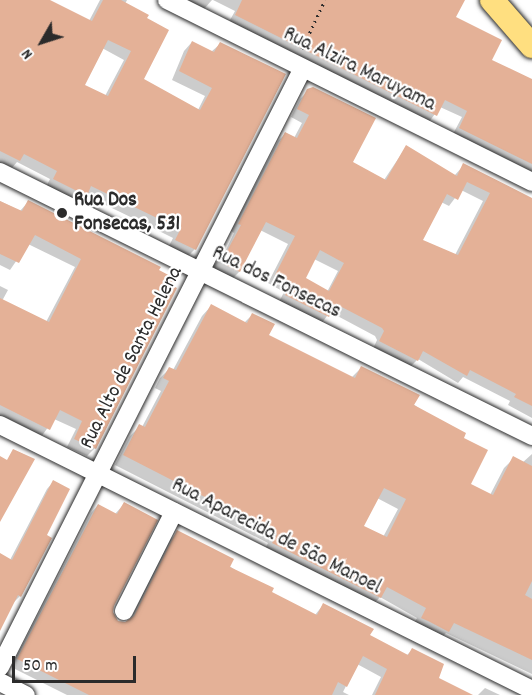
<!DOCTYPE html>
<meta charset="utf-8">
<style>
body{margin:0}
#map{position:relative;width:532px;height:695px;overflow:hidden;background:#fff;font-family:Dekko,sans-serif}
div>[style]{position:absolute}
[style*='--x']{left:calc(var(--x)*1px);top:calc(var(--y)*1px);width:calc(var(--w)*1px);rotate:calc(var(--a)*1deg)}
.shadow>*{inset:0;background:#0003}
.building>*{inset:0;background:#e4b197}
.path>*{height:3px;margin-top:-1.5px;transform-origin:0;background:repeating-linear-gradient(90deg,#2b2b2b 0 1.5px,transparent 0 6px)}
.roads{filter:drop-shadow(0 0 2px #2b2b2b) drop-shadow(0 0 2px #2b2b2b)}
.minor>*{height:18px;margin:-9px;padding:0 9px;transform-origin:9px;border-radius:9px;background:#fff}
.major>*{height:24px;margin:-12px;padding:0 12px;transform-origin:12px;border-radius:12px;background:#ffdf80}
.dots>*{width:16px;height:16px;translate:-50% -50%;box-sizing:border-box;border:3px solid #fff;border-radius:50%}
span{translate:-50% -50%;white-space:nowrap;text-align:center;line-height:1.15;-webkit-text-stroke:4.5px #fff;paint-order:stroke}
.street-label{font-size:21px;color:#2b2b2b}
.poi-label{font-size:21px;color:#2b2b2b;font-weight:700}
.left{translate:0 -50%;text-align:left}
.north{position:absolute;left:12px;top:12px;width:60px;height:60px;-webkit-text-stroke:4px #fff;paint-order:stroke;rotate:231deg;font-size:16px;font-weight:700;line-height:24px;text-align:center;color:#2b2b2b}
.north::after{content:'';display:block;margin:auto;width:21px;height:27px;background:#2b2b2b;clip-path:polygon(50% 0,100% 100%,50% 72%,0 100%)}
.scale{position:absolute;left:12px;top:656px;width:124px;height:27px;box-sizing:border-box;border:3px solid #2b2b2b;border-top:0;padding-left:8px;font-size:18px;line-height:21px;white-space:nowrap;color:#2b2b2b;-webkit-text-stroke:4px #fff;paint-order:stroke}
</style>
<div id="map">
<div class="shadow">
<div style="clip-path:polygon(evenodd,0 0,47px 0,89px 21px,100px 0,127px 0,125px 4px,142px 80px,198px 110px,205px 96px,172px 80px,184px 51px,192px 42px,211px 52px,220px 44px,195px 249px,187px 257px,168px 248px,173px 238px,149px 226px,85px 195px,77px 203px,46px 187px,50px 179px,17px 162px,11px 169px,0 164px,0 0,102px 48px,124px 60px,105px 96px,83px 86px,102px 48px)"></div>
<div style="clip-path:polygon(186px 0,212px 0,204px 9px)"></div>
<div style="clip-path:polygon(213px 0,463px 0,454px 18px,490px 60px,532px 81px,532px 174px,453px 134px,462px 117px,440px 107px,429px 122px,229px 22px,235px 11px)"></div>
<div style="clip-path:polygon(evenodd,308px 91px,351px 163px,384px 180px,406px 147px,454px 176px,464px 165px,532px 199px,532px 418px,508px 405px,510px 401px,463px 377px,458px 383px,418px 359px,409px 368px,373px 349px,377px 340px,375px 336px,330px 312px,321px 324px,279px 302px,284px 292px,268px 283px,288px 244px,260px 230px,239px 272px,232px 279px,216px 272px,214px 265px,225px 252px,234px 233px,231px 231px,278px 141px,286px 133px,294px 138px,302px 123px,291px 117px,300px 99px,308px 91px,461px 190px,483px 201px,455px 255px,421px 241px,441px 202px,449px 206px,461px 190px,308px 91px,314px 259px,338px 271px,327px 292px,304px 279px,314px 259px)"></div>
<div style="clip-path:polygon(0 201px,20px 211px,28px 202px,159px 268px,95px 448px,87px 456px,67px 447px,76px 429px,54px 419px,41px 437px,0 417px,0 286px,8px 290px,2px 301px,46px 322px,75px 267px,28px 244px,10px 270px,0 265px)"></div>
<div style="clip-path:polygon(evenodd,211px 306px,244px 323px,252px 315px,267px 336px,351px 378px,361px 368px,462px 438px,469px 484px,490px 495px,504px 468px,514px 458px,522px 463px,532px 454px,532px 674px,446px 633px,439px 641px,412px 627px,417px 618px,380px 597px,371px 607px,263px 553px,268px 543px,115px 465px,130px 436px,140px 426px,142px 427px,161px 391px,155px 388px,160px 378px,169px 369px,173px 370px,202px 316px,211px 306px,377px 498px,398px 509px,383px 537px,362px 526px,377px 498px)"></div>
<div style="clip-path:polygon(53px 482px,45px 536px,20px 596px,13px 603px,0 629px,0 555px,10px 560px,47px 489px)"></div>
<div style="clip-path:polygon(124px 504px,112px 606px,113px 617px,119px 623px,129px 622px,170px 540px,178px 532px,270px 593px,315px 615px,323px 605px,368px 636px,406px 656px,412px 650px,437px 678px,470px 695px,372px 695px,381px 677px,357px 664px,343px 692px,349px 695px,67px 695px,11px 667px,91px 513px,98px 505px,115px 514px)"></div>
<div style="clip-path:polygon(485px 688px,500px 695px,478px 695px)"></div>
</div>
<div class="building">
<div style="clip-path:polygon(evenodd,0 0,50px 0,92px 21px,103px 0,121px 0,149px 15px,147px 18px,169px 30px,144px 79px,200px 110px,212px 88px,179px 71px,192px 41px,214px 52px,220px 42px,286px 74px,196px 250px,175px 240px,180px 230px,157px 218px,91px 186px,87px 196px,53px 179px,57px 171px,24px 154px,20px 161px,0 151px,0 0,108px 40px,131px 51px,108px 96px,85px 85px,108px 40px)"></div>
<div style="clip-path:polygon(242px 0,465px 0,456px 17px,502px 40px,492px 60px,532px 79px,532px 164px,459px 128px,467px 111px,445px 100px,437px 116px,235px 15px)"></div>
<div style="clip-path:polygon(evenodd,313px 87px,376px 118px,353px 162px,386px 180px,406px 145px,457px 176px,463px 163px,532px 198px,532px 406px,514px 397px,516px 394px,470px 370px,467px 376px,423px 351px,418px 361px,379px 341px,384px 331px,382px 328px,336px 304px,329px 317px,285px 295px,291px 284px,275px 275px,295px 236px,266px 222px,240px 272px,224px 264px,220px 256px,224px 250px,227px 251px,241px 225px,238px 224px,285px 132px,297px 138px,309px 115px,297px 109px,307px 89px,313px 87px,467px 182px,490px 193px,458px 255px,423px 240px,447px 194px,458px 200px,467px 182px,313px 87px,320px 250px,344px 263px,329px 291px,306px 278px,320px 250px)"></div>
<div style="clip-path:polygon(28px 200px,161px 267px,159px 270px,176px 279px,173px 286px,177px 288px,96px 449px,74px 439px,82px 421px,60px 410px,50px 430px,0 405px,0 298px,49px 322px,81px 259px,35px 235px,19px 263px,0 254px,0 201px,22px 211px)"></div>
<div style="clip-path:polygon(evenodd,211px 304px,247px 323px,252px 313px,275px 324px,269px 335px,355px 378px,361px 366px,420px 395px,414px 405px,466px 433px,464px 438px,488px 450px,471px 484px,493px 495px,513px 456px,532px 466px,532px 581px,525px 595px,532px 599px,532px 660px,454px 623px,449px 632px,428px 621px,421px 618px,426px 608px,387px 587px,381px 598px,353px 584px,272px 543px,277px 534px,123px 455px,139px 424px,145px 427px,169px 381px,163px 378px,169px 367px,176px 370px,211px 304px,384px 488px,406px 499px,387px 537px,364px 526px,384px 488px)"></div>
<div style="clip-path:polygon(13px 449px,35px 459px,0 522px,0 456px,7px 460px)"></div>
<div style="clip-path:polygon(53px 480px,70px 489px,47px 535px,52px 538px,21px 597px,18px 595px,0 631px,0 553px,12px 560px)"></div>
<div style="clip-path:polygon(124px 502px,158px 520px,114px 606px,113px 612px,118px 621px,125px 622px,134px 616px,177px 530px,234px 559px,230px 567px,274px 588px,272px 592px,317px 615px,323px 603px,374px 629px,370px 635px,408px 655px,412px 648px,444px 664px,439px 678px,473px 695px,375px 695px,387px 669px,363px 656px,347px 687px,338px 682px,332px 695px,89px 695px,17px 659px,98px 504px,117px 514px)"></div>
</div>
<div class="path">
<div style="--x:302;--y:49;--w:54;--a:-64.9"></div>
</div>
<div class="roads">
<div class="minor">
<div style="--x:167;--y:0;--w:408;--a:26.5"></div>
<div style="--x:0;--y:172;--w:594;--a:26.39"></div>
<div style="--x:0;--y:425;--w:594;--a:26.48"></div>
<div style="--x:124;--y:611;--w:111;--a:-63.2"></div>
<div style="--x:0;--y:667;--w:671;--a:-63.17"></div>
<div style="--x:0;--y:682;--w:29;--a:27"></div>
</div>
<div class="major">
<div style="--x:492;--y:0;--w:61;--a:49"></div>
</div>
</div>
<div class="dots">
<div style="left:62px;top:213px;background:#2b2b2b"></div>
</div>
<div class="street-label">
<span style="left:359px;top:70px;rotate:26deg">Rua Alzira Maruyama</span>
<span style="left:276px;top:283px;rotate:26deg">Rua dos Fonsecas</span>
<span style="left:132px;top:358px;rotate:-63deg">Rua Alto de Santa Helena</span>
<span style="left:276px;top:537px;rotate:27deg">Rua Aparecida de São Manoel</span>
</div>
<div class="poi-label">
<span class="left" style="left:74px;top:213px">Rua Dos<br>Fonsecas, 531</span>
</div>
<div class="north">N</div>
<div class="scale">50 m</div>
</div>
